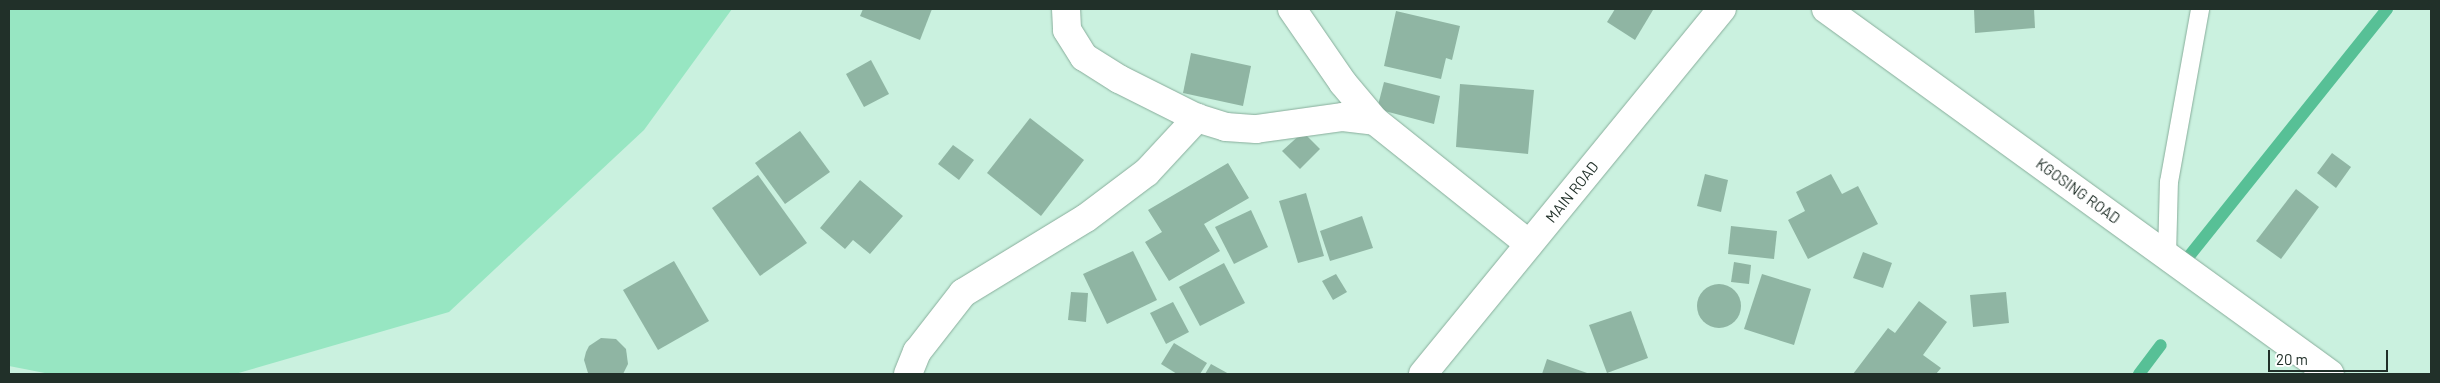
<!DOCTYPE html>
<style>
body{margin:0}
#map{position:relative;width:2440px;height:383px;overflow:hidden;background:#caf1df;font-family:Barlow,sans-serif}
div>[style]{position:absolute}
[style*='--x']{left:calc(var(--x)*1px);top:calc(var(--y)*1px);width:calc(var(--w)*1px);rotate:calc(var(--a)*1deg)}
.green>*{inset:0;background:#97e6c2}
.stream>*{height:12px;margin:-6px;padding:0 6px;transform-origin:6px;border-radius:6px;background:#57c096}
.building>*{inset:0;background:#8fb5a3}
.round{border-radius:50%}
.roads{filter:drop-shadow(0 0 1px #88ad9b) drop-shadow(0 0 1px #88ad9b)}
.service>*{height:18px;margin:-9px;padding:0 9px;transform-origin:9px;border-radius:9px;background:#fff}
.minor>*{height:28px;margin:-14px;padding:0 14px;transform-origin:14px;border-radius:14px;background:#fff}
.tertiary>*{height:28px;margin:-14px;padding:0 14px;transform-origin:14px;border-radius:14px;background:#fff}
span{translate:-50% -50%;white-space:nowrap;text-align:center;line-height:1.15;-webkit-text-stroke:4.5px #fff;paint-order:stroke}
.street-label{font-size:15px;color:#213029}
.frame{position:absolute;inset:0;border:10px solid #213029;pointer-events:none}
.scale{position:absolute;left:2268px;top:350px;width:120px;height:22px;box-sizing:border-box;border:2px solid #213029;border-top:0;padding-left:6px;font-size:15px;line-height:18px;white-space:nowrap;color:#213029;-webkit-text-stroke:4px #fff;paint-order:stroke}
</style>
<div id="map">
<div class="green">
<div style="clip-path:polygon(9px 9px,732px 9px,644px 130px,449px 312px,235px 374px,50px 374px,9px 366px)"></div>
</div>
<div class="stream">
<div style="--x:2182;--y:265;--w:328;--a:-51.3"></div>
<div style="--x:2139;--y:374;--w:36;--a:-53"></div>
</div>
<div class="building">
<div style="clip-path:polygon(863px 9px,932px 9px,920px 40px,860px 16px)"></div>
<div style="clip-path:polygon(1615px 9px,1651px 9px,1653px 10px,1635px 40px,1607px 22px)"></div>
<div style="clip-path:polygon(1974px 9px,2034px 9px,2035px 28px,1975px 33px)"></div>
<div style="clip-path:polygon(1396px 11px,1460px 26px,1452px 60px,1446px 58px,1441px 79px,1384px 66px)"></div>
<div style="clip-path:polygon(1191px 53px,1251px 66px,1243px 106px,1183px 93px)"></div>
<div style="clip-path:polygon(871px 60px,889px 94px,864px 107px,846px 74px)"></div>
<div style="clip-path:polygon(1384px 82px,1440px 96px,1434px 124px,1377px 109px)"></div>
<div style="clip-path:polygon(1460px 84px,1534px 90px,1528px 154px,1456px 147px)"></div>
<div style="clip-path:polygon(1030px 118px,1084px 160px,1041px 216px,987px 173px)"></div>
<div style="clip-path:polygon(800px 131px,830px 172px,785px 204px,755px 163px)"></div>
<div style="clip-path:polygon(1303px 132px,1320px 149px,1300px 169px,1282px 151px)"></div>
<div style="clip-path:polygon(953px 145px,974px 160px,959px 180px,938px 164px)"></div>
<div style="clip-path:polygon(2332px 153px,2351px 167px,2336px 188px,2317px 173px)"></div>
<div style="clip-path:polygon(1228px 163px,1249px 198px,1204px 224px,1220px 251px,1169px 281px,1145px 242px,1162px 232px,1148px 210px)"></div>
<div style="clip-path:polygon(1705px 174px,1728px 180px,1721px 212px,1697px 206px)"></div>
<div style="clip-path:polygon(1831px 174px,1842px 194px,1858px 186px,1878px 224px,1808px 259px,1788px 220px,1805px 211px,1796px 192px)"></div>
<div style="clip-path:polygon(758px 175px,807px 243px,760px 276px,712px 208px)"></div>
<div style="clip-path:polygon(860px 180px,903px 216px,870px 254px,853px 240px,845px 249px,820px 228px)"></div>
<div style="clip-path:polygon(2296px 189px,2319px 207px,2281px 259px,2256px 241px)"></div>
<div style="clip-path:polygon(1306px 193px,1324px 256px,1298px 263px,1279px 201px)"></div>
<div style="clip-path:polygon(1251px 210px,1268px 247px,1234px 264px,1215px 227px)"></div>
<div style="clip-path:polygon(1362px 216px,1373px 248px,1330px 261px,1320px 231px)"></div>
<div style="clip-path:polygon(1731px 226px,1777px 231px,1774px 259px,1728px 254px)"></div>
<div style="clip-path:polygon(1133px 251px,1157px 300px,1107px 324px,1083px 274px)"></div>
<div style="clip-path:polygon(1863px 252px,1892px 263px,1883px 288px,1853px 278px)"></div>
<div style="clip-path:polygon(674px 261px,709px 321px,658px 350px,623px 290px)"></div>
<div style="clip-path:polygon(1734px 262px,1751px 265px,1749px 284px,1731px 282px)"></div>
<div style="clip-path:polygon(1224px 263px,1245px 303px,1200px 326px,1179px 287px)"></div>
<div style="clip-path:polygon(1336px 274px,1347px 292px,1333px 300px,1322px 281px)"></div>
<div style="clip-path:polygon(1762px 274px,1811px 289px,1794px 345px,1744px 329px)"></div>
<div class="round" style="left:1697px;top:284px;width:44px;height:44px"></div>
<div style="clip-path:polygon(1071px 292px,1088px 293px,1086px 322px,1068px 320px)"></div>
<div style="clip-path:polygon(2006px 292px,2009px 323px,1973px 327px,1970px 295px)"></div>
<div style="clip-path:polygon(1919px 301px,1947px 322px,1923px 355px,1941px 368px,1936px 374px,1853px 374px,1888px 328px,1895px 333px)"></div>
<div style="clip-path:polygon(1173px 302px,1189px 332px,1166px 344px,1150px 313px)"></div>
<div style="clip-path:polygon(1631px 311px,1648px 358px,1607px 373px,1589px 325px)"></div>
<div style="clip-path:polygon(601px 338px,616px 339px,626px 349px,628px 364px,623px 374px,588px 373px,584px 360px,586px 352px,589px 346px)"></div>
<div style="clip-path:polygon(1174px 343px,1207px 363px,1200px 374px,1177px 374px,1161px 364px)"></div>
<div style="clip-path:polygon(1547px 359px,1590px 374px,1542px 374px)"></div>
<div style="clip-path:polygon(1211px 364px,1229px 374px,1205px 374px)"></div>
</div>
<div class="roads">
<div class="service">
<div style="--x:2167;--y:256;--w:74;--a:-88.5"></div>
<div style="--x:2169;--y:182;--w:176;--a:-79.8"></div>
</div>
<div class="minor">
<div style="--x:1066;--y:9;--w:21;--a:87"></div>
<div style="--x:1067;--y:30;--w:32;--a:58"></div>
<div style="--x:1084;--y:57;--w:41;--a:32.2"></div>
<div style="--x:1119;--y:79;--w:87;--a:26.6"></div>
<div style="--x:1197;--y:118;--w:30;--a:17"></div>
<div style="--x:1226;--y:127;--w:30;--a:4"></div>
<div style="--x:1256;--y:129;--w:88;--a:-7.9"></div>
<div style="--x:1343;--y:117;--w:32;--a:7"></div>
<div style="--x:1292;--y:9;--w:90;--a:55.4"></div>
<div style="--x:1343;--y:83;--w:50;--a:49.9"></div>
<div style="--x:1375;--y:121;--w:197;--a:38.6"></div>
<div style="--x:908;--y:374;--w:24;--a:-68"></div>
<div style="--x:917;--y:352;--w:75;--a:-52.1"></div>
<div style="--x:963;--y:293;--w:144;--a:-31.4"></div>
<div style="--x:1086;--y:218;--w:76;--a:-37"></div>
<div style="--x:1147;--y:172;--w:74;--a:-47.2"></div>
</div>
<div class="tertiary">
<div style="--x:1826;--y:9;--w:622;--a:35.91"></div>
<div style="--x:1423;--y:374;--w:472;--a:-50.7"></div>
</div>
</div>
<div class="street-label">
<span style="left:2078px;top:191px;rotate:36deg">KGOSING ROAD</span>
<span style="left:1572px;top:192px;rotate:-51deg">MAIN ROAD</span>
</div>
<div class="frame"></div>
<div class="scale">20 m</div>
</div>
